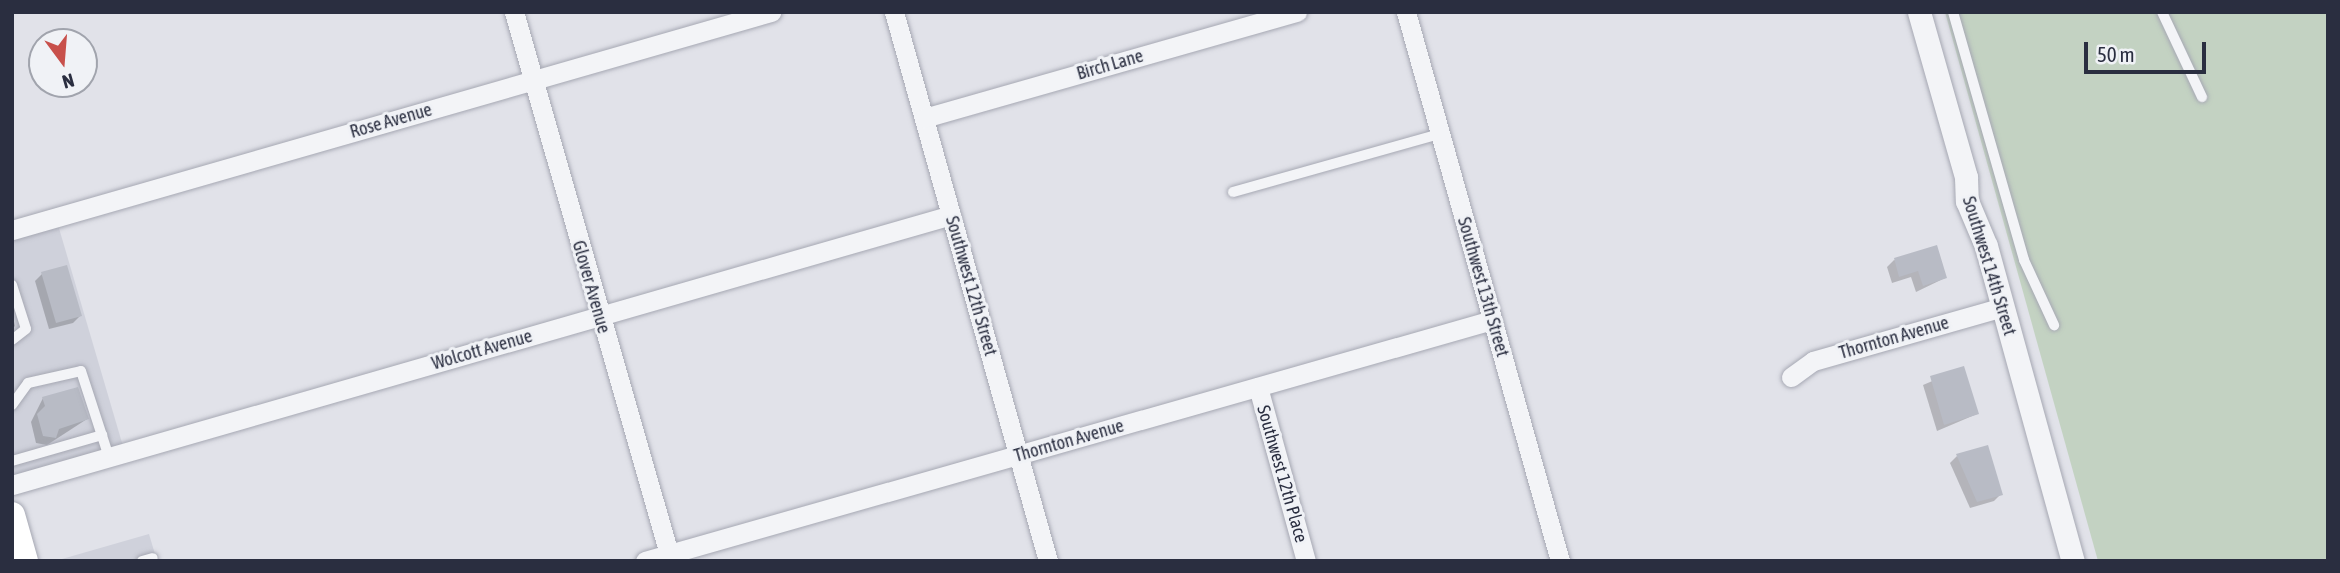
<!DOCTYPE html>
<style>
body{margin:0}
#map{position:relative;width:2340px;height:573px;overflow:hidden;background:#e1e2e9;font-family:"Asap Condensed",sans-serif}
div>[style]{position:absolute}
[style*='--x']{left:calc(var(--x)*1px);top:calc(var(--y)*1px);width:calc(var(--w)*1px);rotate:calc(var(--a)*1deg)}
.built>*{inset:0;background:#cfd1db}
.green>*{inset:0;background:#c3d2c2}
.shadow>*{inset:0;background:#0003}
.building>*{inset:0;background:#b8bbc5}
.roads{filter:drop-shadow(0 0 2px #a6a8b3) drop-shadow(0 0 2px #a6a8b3)}
.service>*{height:10px;margin:-5px;padding:0 5px;transform-origin:5px;border-radius:5px;background:#f3f4f7}
.minor>*{height:19px;margin:-9.5px;padding:0 9.5px;transform-origin:9.5px;border-radius:9.5px;background:#f3f4f7}
.tertiary>*{height:23px;margin:-11.5px;padding:0 11.5px;transform-origin:11.5px;border-radius:11.5px;background:#f3f4f7}
.secondary>*{height:26px;margin:-13px;padding:0 13px;transform-origin:13px;border-radius:13px;background:#fff}
span{translate:-50% -50%;white-space:nowrap;text-align:center;line-height:1.15;-webkit-text-stroke:6px #f0f2f6;paint-order:stroke}
.street-label{font-size:18px;color:#2a2e40}
.frame{position:absolute;inset:0;border:14px solid #2a2e40;pointer-events:none}
.north{position:absolute;left:28px;top:28px;width:70px;height:70px;box-sizing:border-box;background:#f0f2f6;border:2px solid #a1a4ad;border-radius:50%;rotate:164deg;font-size:19px;font-weight:700;line-height:28px;text-align:center;color:#2a2e40}
.north::after{content:'';display:block;margin:auto;width:24px;height:32px;background:#c8504b;clip-path:polygon(50% 0,100% 100%,50% 72%,0 100%)}
.scale{position:absolute;left:2084px;top:42px;width:122px;height:32px;box-sizing:border-box;border:4px solid #2a2e40;border-top:0;padding-left:9px;font-size:21px;line-height:24px;white-space:nowrap;color:#2a2e40;-webkit-text-stroke:5px #f0f2f6;paint-order:stroke}
</style>
<div id="map">
<div class="built">
<div style="clip-path:polygon(56px 218px,125px 453px,12px 485px,12px 230px)"></div>
<div style="clip-path:polygon(149px 534px,157px 561px,55px 561px)"></div>
</div>
<div class="green">
<div style="clip-path:polygon(1945px 12px,2328px 12px,2328px 561px,2098px 561px)"></div>
</div>
<div class="shadow">
<div style="clip-path:polygon(1894px 260px,1945px 278px,1916px 292px,1911px 277px,1892px 283px,1887px 267px)"></div>
<div style="clip-path:polygon(42px 274px,80px 316px,73px 323px,49px 329px,35px 281px)"></div>
<div style="clip-path:polygon(12px 313px,15px 326px,12px 329px)"></div>
<div style="clip-path:polygon(1963px 368px,1977px 414px,1937px 431px,1923px 385px)"></div>
<div style="clip-path:polygon(43px 398px,87px 419px,47px 445px,36px 443px,31px 422px)"></div>
<div style="clip-path:polygon(1957px 456px,2001px 494px,1994px 501px,1970px 508px,1950px 463px)"></div>
</div>
<div class="building">
<div style="clip-path:polygon(1937px 245px,1947px 278px,1923px 286px,1918px 271px,1899px 277px,1894px 258px)"></div>
<div style="clip-path:polygon(67px 265px,82px 316px,56px 323px,41px 272px)"></div>
<div style="clip-path:polygon(1964px 366px,1979px 414px,1944px 425px,1930px 376px)"></div>
<div style="clip-path:polygon(78px 387px,89px 419px,59px 429px,56px 438px,43px 436px,37px 414px,45px 406px,42px 397px)"></div>
<div style="clip-path:polygon(1988px 445px,2003px 495px,1977px 502px,1956px 454px)"></div>
</div>
<div class="roads">
<div class="service">
<div style="--x:1953;--y:12;--w:258;--a:74"></div>
<div style="--x:2024;--y:260;--w:72;--a:65.2"></div>
<div style="--x:2162;--y:12;--w:94;--a:64.8"></div>
<div style="--x:1233;--y:192;--w:215;--a:-15.7"></div>
<div style="--x:12;--y:285;--w:46;--a:72.3"></div>
<div style="--x:26;--y:329;--w:18;--a:142"></div>
<div style="--x:12;--y:405;--w:27;--a:-54"></div>
<div style="--x:28;--y:383;--w:54;--a:-12.8"></div>
<div style="--x:81;--y:371;--w:90;--a:72"></div>
<div style="--x:12;--y:461;--w:94;--a:-16.1"></div>
<div style="--x:142;--y:561;--w:11;--a:-15"></div>
</div>
<div class="minor">
<div style="--x:514;--y:12;--w:571;--a:74.04"></div>
<div style="--x:894;--y:12;--w:570;--a:74.33"></div>
<div style="--x:1406;--y:12;--w:570;--a:74.33"></div>
<div style="--x:924;--y:118;--w:388;--a:-15.9"></div>
<div style="--x:12;--y:230;--w:790;--a:-16.03"></div>
<div style="--x:1791;--y:377;--w:27;--a:-36"></div>
<div style="--x:1813;--y:361;--w:197;--a:-15.9"></div>
<div style="--x:1258;--y:387;--w:180;--a:74.6"></div>
<div style="--x:12;--y:485;--w:977;--a:-16.04"></div>
<div style="--x:645;--y:561;--w:881;--a:-15.88"></div>
</div>
<div class="tertiary">
<div style="--x:1919;--y:12;--w:172;--a:74.1"></div>
<div style="--x:1966;--y:177;--w:24;--a:88"></div>
<div style="--x:1967;--y:201;--w:49;--a:67.1"></div>
<div style="--x:1986;--y:246;--w:327;--a:74.6"></div>
</div>
<div class="secondary">
<div style="--x:12;--y:515;--w:48;--a:74.2"></div>
</div>
</div>
<div class="street-label">
<span style="left:1110px;top:65px;rotate:-16deg">Birch Lane</span>
<span style="left:391px;top:121px;rotate:-16deg">Rose Avenue</span>
<span style="left:1989px;top:266px;rotate:73deg">Southwest 14th Street</span>
<span style="left:971px;top:286px;rotate:74deg">Southwest 12th Street</span>
<span style="left:591px;top:287px;rotate:74deg">Glover Avenue</span>
<span style="left:1483px;top:287px;rotate:74deg">Southwest 13th Street</span>
<span style="left:1894px;top:338px;rotate:-16deg">Thornton Avenue</span>
<span style="left:482px;top:350px;rotate:-16deg">Wolcott Avenue</span>
<span style="left:1069px;top:441px;rotate:-16deg">Thornton Avenue</span>
<span style="left:1282px;top:474px;rotate:74deg">Southwest 12th Place</span>
</div>
<div class="frame"></div>
<div class="north">N</div>
<div class="scale">50 m</div>
</div>
